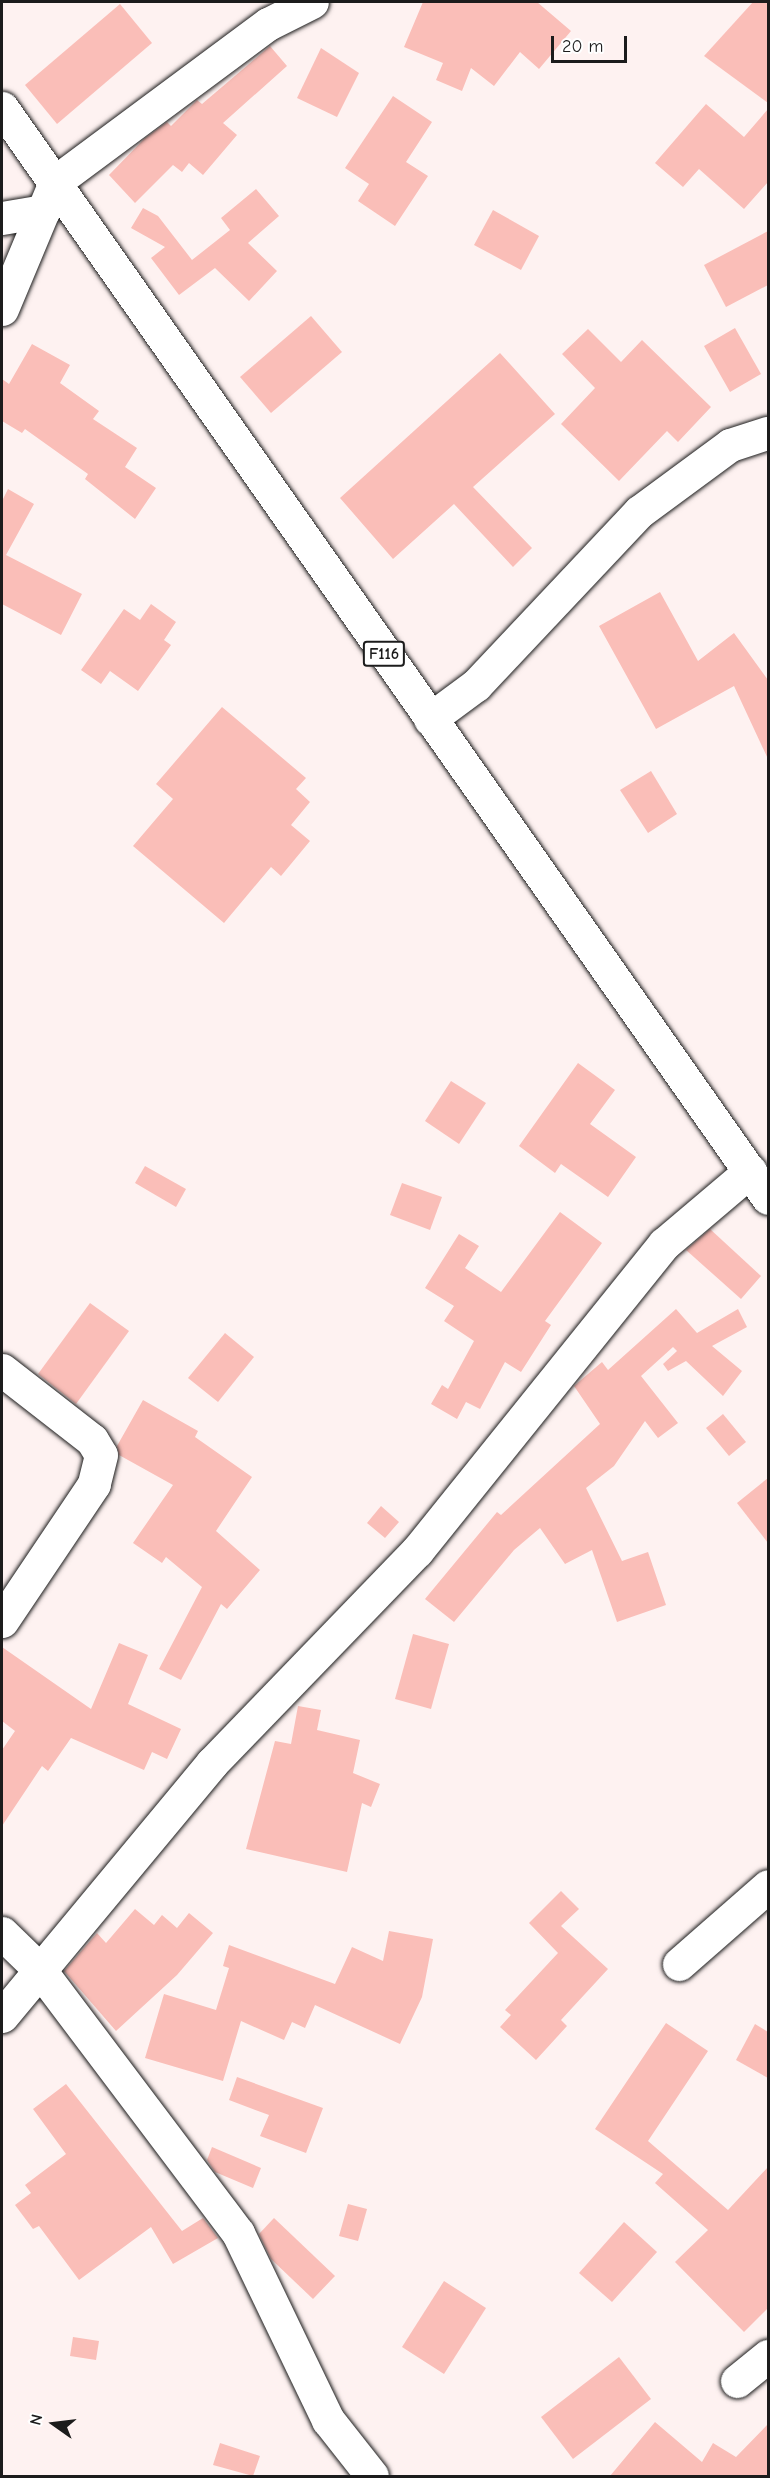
<!DOCTYPE html>
<style>
body{margin:0}
#map{position:relative;width:770px;height:2478px;overflow:hidden;background:#fef2f1;font-family:"Comic Neue",sans-serif}
div>[style]{position:absolute}
[style*='--x']{left:calc(var(--x)*1px);top:calc(var(--y)*1px);width:calc(var(--w)*1px);rotate:calc(var(--a)*1deg)}
.building>*{inset:0;background:#fabeb8}
.roads{filter:drop-shadow(0 0 2px #1c1c1c) drop-shadow(0 0 2px #1c1c1c)}
.minor>*{height:33px;margin:-16.5px;padding:0 16.5px;transform-origin:16.5px;border-radius:16.5px;background:#fff}
.major>*{height:33px;margin:-16.5px;padding:0 16.5px;transform-origin:16.5px;border-radius:16.5px;background:#fff}
span{translate:-50% -50%;white-space:nowrap;text-align:center;line-height:1.15;-webkit-text-stroke:4.5px #fff;paint-order:stroke}
.shield-label span{padding:2px 4px;background:#fff;border:2px solid;border-radius:4px;-webkit-text-stroke-width:0}
.shield-label{font-size:16px;color:#1c1c1c;font-weight:700}
.frame{position:absolute;inset:0;border:3px solid #1c1c1c;pointer-events:none}
.north{position:absolute;left:24px;top:2394px;width:60px;height:60px;-webkit-text-stroke:4px #fff;paint-order:stroke;rotate:284deg;font-size:16px;font-weight:700;line-height:24px;text-align:center;color:#1c1c1c}
.north::after{content:'';display:block;margin:auto;width:21px;height:27px;background:#1c1c1c;clip-path:polygon(50% 0,100% 100%,50% 72%,0 100%)}
.scale{position:absolute;left:551px;top:36px;width:76px;height:27px;box-sizing:border-box;border:3px solid #1c1c1c;border-top:0;padding-left:8px;font-size:18px;line-height:21px;white-space:nowrap;color:#1c1c1c;-webkit-text-stroke:4px #fff;paint-order:stroke}
</style>
<div id="map">
<div class="building">
<div style="clip-path:polygon(423px 2px,537px 2px,571px 31px,539px 69px,520px 52px,494px 86px,471px 68px,462px 91px,436px 80px,443px 63px,404px 47px)"></div>
<div style="clip-path:polygon(753px 2px,768px 2px,768px 103px,704px 56px)"></div>
<div style="clip-path:polygon(120px 4px,152px 43px,57px 124px,25px 85px)"></div>
<div style="clip-path:polygon(270px 46px,287px 66px,223px 123px,237px 135px,203px 175px,189px 163px,182px 172px,173px 165px,135px 203px,109px 175px,144px 139px,167px 122px,171px 126px,197px 100px,202px 104px)"></div>
<div style="clip-path:polygon(321px 48px,359px 73px,337px 117px,297px 98px)"></div>
<div style="clip-path:polygon(393px 96px,432px 122px,406px 162px,428px 176px,395px 226px,358px 201px,369px 184px,345px 168px)"></div>
<div style="clip-path:polygon(706px 104px,744px 137px,768px 109px,768px 182px,744px 209px,699px 169px,683px 187px,655px 163px)"></div>
<div style="clip-path:polygon(256px 189px,279px 216px,248px 243px,277px 271px,249px 301px,215px 268px,179px 295px,151px 258px,165px 247px,131px 228px,143px 208px,158px 216px,192px 260px,230px 230px,221px 218px)"></div>
<div style="clip-path:polygon(493px 210px,539px 236px,521px 270px,474px 245px)"></div>
<div style="clip-path:polygon(768px 231px,768px 285px,726px 307px,704px 265px)"></div>
<div style="clip-path:polygon(311px 316px,342px 352px,271px 413px,240px 377px)"></div>
<div style="clip-path:polygon(735px 328px,761px 374px,730px 392px,704px 346px)"></div>
<div style="clip-path:polygon(588px 329px,621px 362px,642px 340px,711px 407px,678px 442px,667px 431px,619px 481px,561px 424px,595px 388px,562px 354px)"></div>
<div style="clip-path:polygon(32px 344px,70px 365px,60px 383px,99px 411px,93px 419px,137px 448px,125px 467px,156px 488px,135px 519px,85px 479px,88px 474px,25px 429px,22px 433px,2px 421px,2px 379px,9px 384px)"></div>
<div style="clip-path:polygon(500px 353px,555px 414px,473px 487px,532px 548px,513px 567px,454px 504px,393px 559px,340px 498px)"></div>
<div style="clip-path:polygon(8px 489px,34px 504px,6px 555px,82px 594px,61px 635px,2px 604px,2px 501px)"></div>
<div style="clip-path:polygon(660px 592px,698px 661px,734px 633px,768px 680px,768px 759px,734px 686px,656px 729px,599px 626px)"></div>
<div style="clip-path:polygon(151px 604px,176px 622px,164px 640px,171px 645px,138px 691px,110px 671px,101px 684px,81px 670px,124px 609px,140px 620px)"></div>
<div style="clip-path:polygon(222px 707px,306px 778px,296px 789px,310px 802px,291px 825px,310px 841px,281px 876px,271px 867px,224px 923px,133px 846px,173px 799px,156px 784px)"></div>
<div style="clip-path:polygon(651px 771px,677px 814px,648px 833px,620px 790px)"></div>
<div style="clip-path:polygon(578px 1063px,615px 1090px,590px 1124px,636px 1157px,608px 1197px,561px 1164px,555px 1173px,519px 1146px)"></div>
<div style="clip-path:polygon(451px 1081px,486px 1103px,459px 1144px,425px 1121px)"></div>
<div style="clip-path:polygon(145px 1166px,186px 1189px,176px 1207px,135px 1183px)"></div>
<div style="clip-path:polygon(402px 1183px,442px 1197px,430px 1230px,390px 1215px)"></div>
<div style="clip-path:polygon(560px 1212px,602px 1243px,545px 1321px,551px 1325px,521px 1372px,505px 1362px,480px 1409px,466px 1402px,457px 1419px,431px 1404px,442px 1385px,448px 1389px,474px 1341px,444px 1321px,454px 1306px,425px 1288px,459px 1234px,479px 1246px,465px 1268px,501px 1292px)"></div>
<div style="clip-path:polygon(710px 1229px,761px 1276px,741px 1299px,686px 1250px)"></div>
<div style="clip-path:polygon(90px 1303px,129px 1331px,76px 1404px,38px 1374px)"></div>
<div style="clip-path:polygon(676px 1309px,697px 1333px,738px 1309px,747px 1327px,712px 1346px,742px 1371px,723px 1396px,686px 1361px,668px 1371px,663px 1364px,677px 1351px,673px 1347px,641px 1376px,678px 1423px,658px 1438px,645px 1421px,614px 1466px,586px 1488px,622px 1561px,648px 1552px,666px 1605px,617px 1622px,592px 1550px,565px 1564px,540px 1528px,514px 1550px,454px 1622px,425px 1599px,497px 1512px,501px 1515px,600px 1424px,574px 1386px,602px 1362px,608px 1370px)"></div>
<div style="clip-path:polygon(225px 1333px,254px 1357px,218px 1402px,188px 1378px)"></div>
<div style="clip-path:polygon(143px 1400px,198px 1431px,195px 1437px,252px 1477px,216px 1531px,260px 1570px,227px 1609px,221px 1604px,181px 1680px,159px 1669px,202px 1587px,166px 1557px,162px 1563px,133px 1543px,173px 1485px,119px 1455px,117px 1446px)"></div>
<div style="clip-path:polygon(723px 1414px,746px 1442px,729px 1456px,706px 1428px)"></div>
<div style="clip-path:polygon(768px 1478px,768px 1543px,737px 1503px)"></div>
<div style="clip-path:polygon(381px 1506px,399px 1522px,385px 1538px,367px 1523px)"></div>
<div style="clip-path:polygon(413px 1634px,449px 1644px,431px 1709px,395px 1699px)"></div>
<div style="clip-path:polygon(119px 1643px,148px 1655px,128px 1704px,181px 1729px,167px 1759px,152px 1752px,144px 1770px,71px 1738px,48px 1771px,42px 1766px,2px 1826px,2px 1750px,15px 1731px,2px 1721px,2px 1647px,91px 1709px)"></div>
<div style="clip-path:polygon(298px 1706px,321px 1710px,317px 1730px,360px 1740px,353px 1773px,380px 1784px,371px 1807px,362px 1803px,347px 1872px,246px 1849px,275px 1741px,291px 1744px)"></div>
<div style="clip-path:polygon(561px 1891px,579px 1909px,561px 1926px,608px 1969px,561px 2020px,567px 2026px,536px 2060px,500px 2027px,511px 2015px,505px 2010px,558px 1953px,529px 1923px)"></div>
<div style="clip-path:polygon(135px 1909px,154px 1925px,162px 1915px,177px 1928px,189px 1913px,213px 1933px,177px 1975px,116px 2031px,64px 1971px,97px 1933px,106px 1943px)"></div>
<div style="clip-path:polygon(389px 1931px,433px 1939px,422px 1997px,400px 2044px,315px 2005px,305px 2028px,292px 2022px,284px 2040px,241px 2021px,223px 2081px,145px 2058px,164px 1994px,216px 2010px,229px 1968px,223px 1966px,229px 1945px,335px 1984px,352px 1947px,383px 1961px)"></div>
<div style="clip-path:polygon(666px 2023px,708px 2051px,648px 2141px,728px 2210px,768px 2167px,768px 2308px,744px 2332px,675px 2262px,708px 2230px,655px 2183px,663px 2174px,595px 2129px)"></div>
<div style="clip-path:polygon(755px 2024px,768px 2032px,768px 2078px,736px 2060px)"></div>
<div style="clip-path:polygon(237px 2077px,323px 2108px,306px 2153px,260px 2136px,269px 2115px,229px 2100px)"></div>
<div style="clip-path:polygon(66px 2084px,182px 2231px,203px 2218px,218px 2238px,173px 2264px,151px 2227px,79px 2280px,39px 2226px,33px 2229px,15px 2205px,31px 2193px,25px 2185px,66px 2154px,33px 2109px)"></div>
<div style="clip-path:polygon(212px 2147px,261px 2168px,253px 2188px,215px 2172px,207px 2160px)"></div>
<div style="clip-path:polygon(348px 2204px,367px 2209px,358px 2241px,339px 2236px)"></div>
<div style="clip-path:polygon(274px 2218px,335px 2276px,313px 2299px,271px 2259px,259px 2234px)"></div>
<div style="clip-path:polygon(624px 2222px,657px 2252px,612px 2302px,579px 2273px)"></div>
<div style="clip-path:polygon(444px 2281px,486px 2308px,444px 2374px,402px 2347px)"></div>
<div style="clip-path:polygon(73px 2337px,99px 2341px,96px 2360px,70px 2356px)"></div>
<div style="clip-path:polygon(619px 2357px,651px 2399px,573px 2459px,541px 2417px)"></div>
<div style="clip-path:polygon(655px 2422px,702px 2462px,713px 2443px,736px 2457px,768px 2424px,768px 2476px,610px 2476px)"></div>
<div style="clip-path:polygon(220px 2443px,260px 2456px,253px 2476px,213px 2465px)"></div>
</div>
<div class="roads">
<div class="minor">
<div style="--x:2;--y:218;--w:42;--a:-9.7"></div>
<div style="--x:2;--y:309;--w:138;--a:-67.3"></div>
<div style="--x:55;--y:182;--w:265;--a:-36.6"></div>
<div style="--x:268;--y:24;--w:49;--a:-26.6"></div>
<div style="--x:430;--y:719;--w:57;--a:-36.5"></div>
<div style="--x:476;--y:685;--w:238;--a:-46.7"></div>
<div style="--x:639;--y:512;--w:113;--a:-36.4"></div>
<div style="--x:730;--y:445;--w:40;--a:-18"></div>
<div style="--x:2;--y:1370;--w:114;--a:37.9"></div>
<div style="--x:92;--y:1440;--w:17;--a:59"></div>
<div style="--x:101;--y:1455;--w:30;--a:104"></div>
<div style="--x:94;--y:1484;--w:165;--a:123.9"></div>
<div style="--x:2;--y:1933;--w:52;--a:44.2"></div>
<div style="--x:39;--y:1969;--w:331;--a:53"></div>
<div style="--x:238;--y:2233;--w:208;--a:64.3"></div>
<div style="--x:328;--y:2420;--w:71;--a:51.8"></div>
<div style="--x:679;--y:1964;--w:118;--a:-41.2"></div>
<div style="--x:2;--y:2016;--w:329;--a:-50.3"></div>
<div style="--x:212;--y:1763;--w:295;--a:-46"></div>
<div style="--x:417;--y:1551;--w:394;--a:-51.2"></div>
<div style="--x:664;--y:1244;--w:113;--a:-40.3"></div>
<div style="--x:737;--y:2381;--w:40;--a:-39"></div>
</div>
<div class="major">
<div style="--x:2;--y:108;--w:1332;--a:54.9"></div>
</div>
</div>
<div class="shield-label">
<span style="left:384px;top:654px">F116</span>
</div>
<div class="frame"></div>
<div class="north">N</div>
<div class="scale">20 m</div>
</div>
